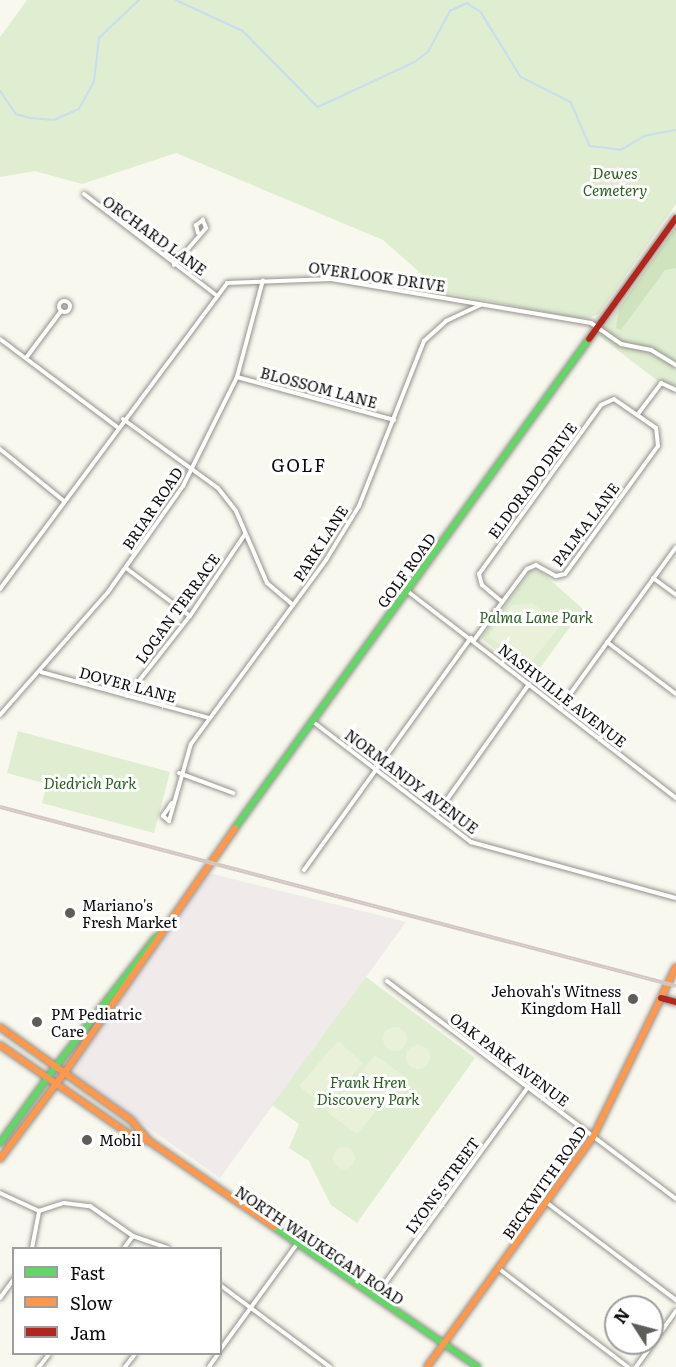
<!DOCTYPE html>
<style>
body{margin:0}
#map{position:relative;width:676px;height:1367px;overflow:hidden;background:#f9f8ee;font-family:Literata,serif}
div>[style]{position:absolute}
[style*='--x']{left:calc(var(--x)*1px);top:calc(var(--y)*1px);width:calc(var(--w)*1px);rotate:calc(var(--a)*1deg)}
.industrial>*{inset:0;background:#f0eaeb}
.green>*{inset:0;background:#dfedd0}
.forest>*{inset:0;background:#cfe4be}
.cemetery>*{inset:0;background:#e2e9d4}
.pitch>*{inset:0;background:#e9f1d9}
.round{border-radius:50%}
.stream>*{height:1.5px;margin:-0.75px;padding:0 0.75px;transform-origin:0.75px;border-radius:0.75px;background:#c7def0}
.roads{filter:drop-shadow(0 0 2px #92918d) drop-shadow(0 0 2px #92918d)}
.street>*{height:4px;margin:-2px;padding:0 2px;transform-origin:2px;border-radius:2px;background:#fefefc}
.street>.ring{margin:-2px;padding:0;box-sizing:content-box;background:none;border:4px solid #fefefc;border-radius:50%}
.fast>*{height:6px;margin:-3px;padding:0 3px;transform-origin:3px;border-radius:3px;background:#63d668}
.slow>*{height:6px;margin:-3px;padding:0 3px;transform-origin:3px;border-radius:3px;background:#ff974d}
.jam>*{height:6px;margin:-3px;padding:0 3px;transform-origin:3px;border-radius:3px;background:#b3261e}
.rail>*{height:4px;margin-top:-2px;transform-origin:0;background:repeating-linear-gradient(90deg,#fff 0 4.5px,#d4c6c4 0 9px);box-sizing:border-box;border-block:2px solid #d4c6c4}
.dots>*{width:16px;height:16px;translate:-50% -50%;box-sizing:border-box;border:3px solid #fff;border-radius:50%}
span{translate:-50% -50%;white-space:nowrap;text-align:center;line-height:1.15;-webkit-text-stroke:6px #fff;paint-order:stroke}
.park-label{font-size:15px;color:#285c21;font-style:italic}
.street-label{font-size:15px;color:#0a0a0a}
.poi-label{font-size:15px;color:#0a0a0a}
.left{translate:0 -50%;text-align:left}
.right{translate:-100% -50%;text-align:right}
.quarter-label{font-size:18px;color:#0a0a0a;letter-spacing:1.5px}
.legend{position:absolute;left:12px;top:1247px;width:210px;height:108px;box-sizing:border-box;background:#fff;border:2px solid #9d9d9d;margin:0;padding:8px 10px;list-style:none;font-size:18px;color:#0a0a0a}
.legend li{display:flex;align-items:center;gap:12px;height:30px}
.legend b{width:30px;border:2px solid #9d9d9d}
.north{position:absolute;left:604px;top:1295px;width:60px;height:60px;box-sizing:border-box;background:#fff;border:2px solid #9d9d9d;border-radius:50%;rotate:306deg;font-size:16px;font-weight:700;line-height:24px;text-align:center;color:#0a0a0a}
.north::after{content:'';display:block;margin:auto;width:21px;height:27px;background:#5e5d5a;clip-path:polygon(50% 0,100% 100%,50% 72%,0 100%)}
</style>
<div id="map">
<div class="industrial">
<div style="clip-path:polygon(209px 873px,406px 922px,220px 1178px,69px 1072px)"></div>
</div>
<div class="green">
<div style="clip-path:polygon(27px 0,676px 0,676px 204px,598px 315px,582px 319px,442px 292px,383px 240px,176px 153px,82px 184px,35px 171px,0 177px,0 37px)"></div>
<div style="clip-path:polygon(676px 227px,676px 386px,658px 381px,599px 336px)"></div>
<div style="clip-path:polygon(531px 570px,540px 571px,583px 609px,532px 679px,481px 638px)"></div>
<div style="clip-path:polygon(18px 731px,170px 772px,154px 833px,42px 803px,47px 784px,7px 773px)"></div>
<div style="clip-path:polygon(366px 977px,475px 1058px,357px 1223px,331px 1205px,309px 1161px,289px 1148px,299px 1124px,272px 1105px)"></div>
</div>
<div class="forest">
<div style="clip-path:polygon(676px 227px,676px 268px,665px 270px,621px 330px,616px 328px,619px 308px)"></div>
</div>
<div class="cemetery">
<div style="clip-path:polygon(606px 165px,640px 166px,616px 205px,594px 179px)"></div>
</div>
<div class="pitch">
<div style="clip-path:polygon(532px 603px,561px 625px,528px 666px,488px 636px,512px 605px)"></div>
<div class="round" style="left:383px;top:1027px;width:24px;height:24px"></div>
<div style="clip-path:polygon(338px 1041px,363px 1063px,325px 1108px,299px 1086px)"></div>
<div class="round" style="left:406px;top:1045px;width:24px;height:24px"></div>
<div style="clip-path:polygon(375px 1055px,405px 1077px,357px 1134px,327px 1112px)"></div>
<div class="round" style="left:333px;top:1147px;width:22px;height:22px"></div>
</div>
<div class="stream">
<div style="--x:176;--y:0;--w:74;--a:24.8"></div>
<div style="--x:243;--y:31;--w:107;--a:45.4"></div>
<div style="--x:318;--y:107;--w:107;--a:-24.9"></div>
<div style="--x:415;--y:62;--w:16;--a:-38"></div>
<div style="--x:428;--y:52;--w:47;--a:-61.8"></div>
<div style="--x:450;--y:11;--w:19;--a:-25"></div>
<div style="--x:467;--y:3;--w:17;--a:33"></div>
<div style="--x:481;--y:12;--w:76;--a:58.4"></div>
<div style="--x:521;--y:77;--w:56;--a:26.6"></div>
<div style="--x:571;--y:102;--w:48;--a:66.6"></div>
<div style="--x:590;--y:146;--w:31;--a:7"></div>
<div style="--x:621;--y:150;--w:27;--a:-31"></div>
<div style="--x:644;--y:136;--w:33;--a:-11"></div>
<div style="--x:0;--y:90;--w:29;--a:56"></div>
<div style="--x:16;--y:114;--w:16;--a:15"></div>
<div style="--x:31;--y:118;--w:23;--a:5"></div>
<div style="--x:54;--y:120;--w:27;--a:-24"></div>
<div style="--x:79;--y:109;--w:31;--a:-61"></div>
<div style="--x:94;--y:82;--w:44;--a:-83.5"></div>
<div style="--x:99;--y:38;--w:55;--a:-43.5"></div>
</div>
<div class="roads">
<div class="street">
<div style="--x:84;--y:194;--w:165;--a:37.4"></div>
<div style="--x:174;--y:265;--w:49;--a:-49.1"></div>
<div style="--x:206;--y:228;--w:9;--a:-111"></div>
<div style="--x:203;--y:220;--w:9;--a:144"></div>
<div style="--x:196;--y:225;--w:8;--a:76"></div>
<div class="ring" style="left:58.5px;top:300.5px;width:7px;height:7px"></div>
<div style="--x:0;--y:339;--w:146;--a:36.9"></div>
<div style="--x:26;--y:358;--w:59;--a:-53.3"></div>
<div style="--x:237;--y:377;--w:163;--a:15.3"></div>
<div style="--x:638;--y:414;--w:39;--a:-53"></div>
<div style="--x:661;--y:383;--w:17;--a:25"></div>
<div style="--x:123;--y:419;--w:117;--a:36"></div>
<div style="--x:218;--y:488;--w:29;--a:52"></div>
<div style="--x:236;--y:511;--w:78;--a:66.7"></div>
<div style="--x:267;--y:583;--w:34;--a:40"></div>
<div style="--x:0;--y:449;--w:82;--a:39.1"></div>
<div style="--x:126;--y:568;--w:80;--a:36.9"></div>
<div style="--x:653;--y:578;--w:29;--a:36"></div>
<div style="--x:0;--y:589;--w:381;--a:-53.4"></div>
<div style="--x:227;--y:283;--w:104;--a:-2.2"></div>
<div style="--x:331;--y:279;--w:264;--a:9.6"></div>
<div style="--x:591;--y:323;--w:37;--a:35"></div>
<div style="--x:621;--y:344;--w:31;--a:11"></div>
<div style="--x:651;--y:350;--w:29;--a:31"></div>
<div style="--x:406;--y:590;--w:341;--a:37.6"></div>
<div style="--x:474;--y:640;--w:89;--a:-53.3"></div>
<div style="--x:527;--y:569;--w:10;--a:-24"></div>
<div style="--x:536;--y:565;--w:23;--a:29"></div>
<div style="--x:556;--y:576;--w:9;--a:-13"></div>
<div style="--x:565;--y:574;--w:158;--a:-54"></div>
<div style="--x:658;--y:446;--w:18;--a:-96"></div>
<div style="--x:656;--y:428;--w:51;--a:-145.4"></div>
<div style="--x:614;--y:399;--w:14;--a:155"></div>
<div style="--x:601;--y:405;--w:208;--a:125.8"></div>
<div style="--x:479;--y:574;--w:11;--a:75"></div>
<div style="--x:482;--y:585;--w:25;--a:40"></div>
<div style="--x:607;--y:642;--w:86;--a:37"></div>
<div style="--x:41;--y:672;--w:174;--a:15.3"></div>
<div style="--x:127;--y:696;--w:102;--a:-51.8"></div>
<div style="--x:190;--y:616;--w:99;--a:-56.1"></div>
<div style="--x:560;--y:708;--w:198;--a:-54.2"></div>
<div style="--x:0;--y:715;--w:164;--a:-48.7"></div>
<div style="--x:108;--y:592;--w:130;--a:-54.7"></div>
<div style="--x:183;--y:486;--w:122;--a:-63.6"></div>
<div style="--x:237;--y:377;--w:100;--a:-75"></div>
<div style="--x:312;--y:721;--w:200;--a:37.3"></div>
<div style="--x:471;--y:842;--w:213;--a:15.3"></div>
<div style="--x:179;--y:773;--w:58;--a:20.3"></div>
<div style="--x:172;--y:803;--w:16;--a:125"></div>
<div style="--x:163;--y:816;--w:8;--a:40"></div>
<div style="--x:169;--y:821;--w:80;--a:-74.1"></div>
<div style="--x:191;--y:744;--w:228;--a:-53.7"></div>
<div style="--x:326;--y:560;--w:63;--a:-58.6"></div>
<div style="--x:359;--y:506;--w:177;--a:-68.5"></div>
<div style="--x:424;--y:341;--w:30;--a:-42"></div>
<div style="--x:446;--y:321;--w:38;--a:-25"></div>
<div style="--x:436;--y:815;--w:161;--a:-54.6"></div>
<div style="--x:304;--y:870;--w:286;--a:-54.3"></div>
<div style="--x:387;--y:981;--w:362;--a:37"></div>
<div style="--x:0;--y:1193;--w:43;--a:24.8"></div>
<div style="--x:39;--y:1211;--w:26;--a:-18"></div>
<div style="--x:64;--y:1203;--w:26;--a:7"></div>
<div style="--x:90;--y:1206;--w:52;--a:34.9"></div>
<div style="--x:133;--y:1236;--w:37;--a:19"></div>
<div style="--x:546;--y:1202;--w:163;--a:37"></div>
<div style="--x:32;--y:1248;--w:38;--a:-79"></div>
<div style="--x:124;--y:1248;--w:15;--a:-53"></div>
<div style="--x:498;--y:1268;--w:163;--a:37.3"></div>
<div style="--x:220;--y:1285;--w:137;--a:36.7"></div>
<div style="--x:375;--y:1297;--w:260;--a:-53.9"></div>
<div style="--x:0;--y:1298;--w:24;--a:-54"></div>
<div style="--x:220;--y:1350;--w:131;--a:-54"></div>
<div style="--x:39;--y:1367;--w:16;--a:-52"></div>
<div style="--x:125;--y:1367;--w:16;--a:-52"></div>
<div style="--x:209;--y:1367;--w:16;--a:-55"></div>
<div style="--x:636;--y:1367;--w:69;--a:-54.5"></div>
</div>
<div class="fast">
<div style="--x:235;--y:828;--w:604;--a:-54.1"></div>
<div style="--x:56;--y:1066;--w:163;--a:-52.2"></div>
<div style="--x:0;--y:1143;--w:95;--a:-54"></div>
<div style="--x:274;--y:1227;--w:247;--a:34.5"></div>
</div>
<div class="slow">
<div style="--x:0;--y:1027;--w:161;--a:35.4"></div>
<div style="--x:131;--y:1120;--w:28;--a:49"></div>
<div style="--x:149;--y:1141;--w:152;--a:34.5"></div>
<div style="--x:0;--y:1045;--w:164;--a:34.6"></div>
<div style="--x:135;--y:1138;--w:14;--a:12"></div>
<div style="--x:65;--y:1072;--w:297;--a:-55.1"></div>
<div style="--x:0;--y:1159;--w:109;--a:-53.2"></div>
<div style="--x:427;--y:1367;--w:284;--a:-54.2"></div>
<div style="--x:593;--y:1137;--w:189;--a:-64"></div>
</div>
<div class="jam">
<div style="--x:589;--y:339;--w:149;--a:-54.3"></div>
<div style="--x:661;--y:998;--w:16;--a:15"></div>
</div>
</div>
<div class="rail">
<div style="--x:0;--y:807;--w:699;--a:14.83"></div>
</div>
<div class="dots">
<div style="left:70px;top:913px;background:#5e5d5a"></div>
<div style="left:633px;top:999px;background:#5e5d5a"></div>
<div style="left:37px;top:1022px;background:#5e5d5a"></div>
<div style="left:87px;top:1140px;background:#5e5d5a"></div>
</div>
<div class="park-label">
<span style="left:615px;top:181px">Dewes<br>Cemetery</span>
<span style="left:536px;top:617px">Palma Lane Park</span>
<span style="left:90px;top:783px">Diedrich Park</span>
<span style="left:368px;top:1090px">Frank Hren<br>Discovery Park</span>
</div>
<div class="street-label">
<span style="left:155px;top:235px;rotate:36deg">ORCHARD LANE</span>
<span style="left:377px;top:276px;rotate:8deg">OVERLOOK DRIVE</span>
<span style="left:319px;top:387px;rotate:15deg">BLOSSOM LANE</span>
<span style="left:532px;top:480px;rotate:-54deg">ELDORADO DRIVE</span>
<span style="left:152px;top:508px;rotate:-56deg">BRIAR ROAD</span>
<span style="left:585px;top:524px;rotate:-53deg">PALMA LANE</span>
<span style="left:320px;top:543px;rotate:-57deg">PARK LANE</span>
<span style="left:406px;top:570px;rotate:-54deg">GOLF ROAD</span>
<span style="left:177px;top:608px;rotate:-54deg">LOGAN TERRACE</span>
<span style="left:128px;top:684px;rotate:15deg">DOVER LANE</span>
<span style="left:563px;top:695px;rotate:38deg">NASHVILLE AVENUE</span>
<span style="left:412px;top:781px;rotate:37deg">NORMANDY AVENUE</span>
<span style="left:510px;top:1059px;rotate:37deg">OAK PARK AVENUE</span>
<span style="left:544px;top:1182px;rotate:-55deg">BECKWITH ROAD</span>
<span style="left:442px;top:1185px;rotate:-54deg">LYONS STREET</span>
<span style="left:320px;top:1245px;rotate:34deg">NORTH WAUKEGAN ROAD</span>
</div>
<div class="poi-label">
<span class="left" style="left:82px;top:913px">Mariano's<br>Fresh Market</span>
<span class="right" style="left:621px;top:999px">Jehovah's Witness<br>Kingdom Hall</span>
<span class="left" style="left:51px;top:1022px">PM Pediatric<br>Care</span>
<span class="left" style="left:99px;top:1140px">Mobil</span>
</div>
<div class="quarter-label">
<span style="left:299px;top:465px">GOLF</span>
</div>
<ul class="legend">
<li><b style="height:8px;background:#63d668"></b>Fast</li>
<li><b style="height:8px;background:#ff974d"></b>Slow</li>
<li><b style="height:8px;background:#b3261e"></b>Jam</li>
</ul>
<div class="north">N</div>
</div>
